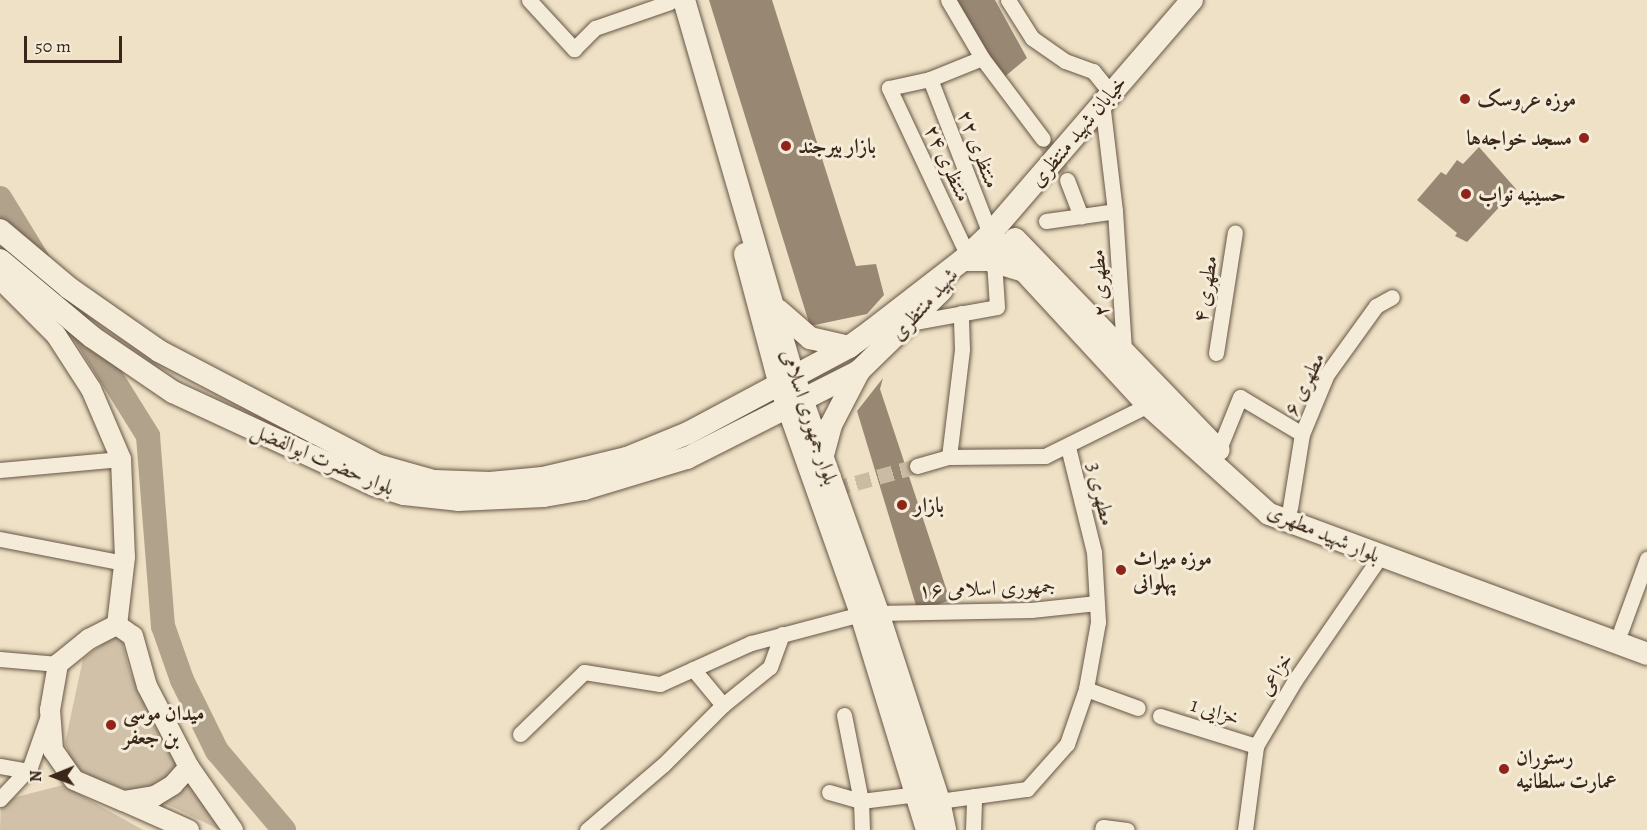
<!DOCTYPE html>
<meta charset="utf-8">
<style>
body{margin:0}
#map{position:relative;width:1647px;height:830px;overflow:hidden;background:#eee1c5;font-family:Alegreya,Amiri,serif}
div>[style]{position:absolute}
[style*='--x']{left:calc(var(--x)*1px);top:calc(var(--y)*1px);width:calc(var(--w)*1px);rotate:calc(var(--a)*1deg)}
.green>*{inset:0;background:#d0c1a8}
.stream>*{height:4px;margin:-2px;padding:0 2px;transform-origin:2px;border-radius:2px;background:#b1a28b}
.river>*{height:24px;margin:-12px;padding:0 12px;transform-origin:12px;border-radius:12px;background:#b1a28b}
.building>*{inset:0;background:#988873}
.minor-tunnel>*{height:15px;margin-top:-7.5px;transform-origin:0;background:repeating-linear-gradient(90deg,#cabca3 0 15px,transparent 0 23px)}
.roads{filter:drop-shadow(0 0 2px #685645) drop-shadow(0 0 2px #685645)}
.minor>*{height:15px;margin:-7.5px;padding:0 7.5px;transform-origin:7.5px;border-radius:7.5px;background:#f4ecd9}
.tertiary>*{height:20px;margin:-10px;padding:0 10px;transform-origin:10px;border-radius:10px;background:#f4ecd9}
.secondary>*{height:22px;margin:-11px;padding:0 11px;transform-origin:11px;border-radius:11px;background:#f4ecd9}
.dots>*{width:16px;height:16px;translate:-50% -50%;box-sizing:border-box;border:3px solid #f4ecd9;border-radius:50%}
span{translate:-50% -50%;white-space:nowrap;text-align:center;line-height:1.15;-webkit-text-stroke:6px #f4ecd9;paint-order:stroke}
.poi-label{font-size:21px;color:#3b271a;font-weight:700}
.left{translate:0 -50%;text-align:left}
.right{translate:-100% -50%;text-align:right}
.street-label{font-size:21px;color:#3b271a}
.north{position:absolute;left:24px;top:746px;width:60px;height:60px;-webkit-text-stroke:4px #f4ecd9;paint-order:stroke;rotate:269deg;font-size:16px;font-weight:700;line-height:24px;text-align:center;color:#3b271a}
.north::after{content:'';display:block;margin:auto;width:21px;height:27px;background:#3b271a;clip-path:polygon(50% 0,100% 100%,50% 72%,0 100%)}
.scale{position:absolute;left:24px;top:36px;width:98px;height:27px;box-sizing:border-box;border:3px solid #3b271a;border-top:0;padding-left:8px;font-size:18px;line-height:21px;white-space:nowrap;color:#3b271a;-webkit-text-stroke:4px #f4ecd9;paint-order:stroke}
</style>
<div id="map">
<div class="green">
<div style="clip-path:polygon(119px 631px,130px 672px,156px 727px,220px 830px,173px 807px,91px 777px,73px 766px,65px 743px,83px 659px)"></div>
<div style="clip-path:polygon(63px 785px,143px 830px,0 830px,1px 801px)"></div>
</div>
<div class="stream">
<div style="--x:0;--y:215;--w:17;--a:28"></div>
</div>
<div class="river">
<div style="--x:0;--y:198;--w:73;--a:58.5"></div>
<div style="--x:79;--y:325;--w:131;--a:58.1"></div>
<div style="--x:148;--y:436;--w:191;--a:85.5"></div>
<div style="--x:163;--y:626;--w:57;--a:70.6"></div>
<div style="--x:182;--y:680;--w:79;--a:63.8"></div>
<div style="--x:217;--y:751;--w:104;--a:49.7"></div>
</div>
<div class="building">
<div style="clip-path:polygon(709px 0,772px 0,856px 266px,876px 264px,884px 295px,867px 314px,810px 326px)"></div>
<div style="clip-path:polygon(957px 0,995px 0,1027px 58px,1002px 79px)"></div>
<div style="clip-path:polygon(1479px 147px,1516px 189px,1467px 242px,1455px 236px,1457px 233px,1417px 200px,1441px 172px,1446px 175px,1457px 160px,1463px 164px)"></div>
<div style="clip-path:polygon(883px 378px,880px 389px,950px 600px,918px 612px,857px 411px)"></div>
</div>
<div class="minor-tunnel">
<div style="--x:1043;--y:139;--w:48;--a:59.7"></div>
<div style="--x:834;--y:489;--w:86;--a:-15.5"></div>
</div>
<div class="roads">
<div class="minor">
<div style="--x:529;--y:0;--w:67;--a:47.4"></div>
<div style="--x:574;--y:49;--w:30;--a:-45"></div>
<div style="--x:595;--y:28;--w:79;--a:-19.1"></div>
<div style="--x:948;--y:0;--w:67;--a:59.6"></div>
<div style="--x:982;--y:58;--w:101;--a:53"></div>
<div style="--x:1008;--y:0;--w:45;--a:57.7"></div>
<div style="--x:1032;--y:38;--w:40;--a:34.9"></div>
<div style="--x:1065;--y:61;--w:30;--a:20"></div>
<div style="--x:1093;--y:71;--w:27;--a:51"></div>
<div style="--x:930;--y:79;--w:166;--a:68.8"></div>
<div style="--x:1102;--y:102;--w:110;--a:83.2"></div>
<div style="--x:1115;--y:211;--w:141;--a:86.3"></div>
<div style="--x:1067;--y:180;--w:39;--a:69"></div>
<div style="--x:1081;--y:216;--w:34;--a:-8"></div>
<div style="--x:1046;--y:221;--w:35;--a:-8"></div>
<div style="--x:968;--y:256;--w:186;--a:-115.2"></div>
<div style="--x:889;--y:88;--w:42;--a:-12.4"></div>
<div style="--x:930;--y:79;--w:56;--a:-22"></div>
<div style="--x:909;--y:323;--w:89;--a:-10.3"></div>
<div style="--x:997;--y:307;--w:46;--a:-93.7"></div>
<div style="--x:1216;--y:353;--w:122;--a:-81.1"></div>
<div style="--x:1068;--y:447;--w:108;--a:76.1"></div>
<div style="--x:1094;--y:552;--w:70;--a:86.7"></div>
<div style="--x:1098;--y:622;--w:68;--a:100.2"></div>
<div style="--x:1086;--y:689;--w:55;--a:20.1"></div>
<div style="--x:1219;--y:449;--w:56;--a:-68"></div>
<div style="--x:1240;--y:397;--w:72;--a:30.8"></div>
<div style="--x:949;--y:457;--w:109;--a:-83.1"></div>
<div style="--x:962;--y:349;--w:36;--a:-92"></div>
<div style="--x:917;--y:466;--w:33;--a:-16"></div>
<div style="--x:949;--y:457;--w:96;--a:-0.6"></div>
<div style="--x:1045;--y:456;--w:115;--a:-26.3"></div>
<div style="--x:0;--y:470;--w:121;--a:-5.2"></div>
<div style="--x:1290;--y:508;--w:75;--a:-80.8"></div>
<div style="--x:1302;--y:434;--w:65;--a:-67.4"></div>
<div style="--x:1327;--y:374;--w:84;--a:-54.2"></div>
<div style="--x:1376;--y:306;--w:18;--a:-29"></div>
<div style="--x:0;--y:539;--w:127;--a:10.9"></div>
<div style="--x:878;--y:613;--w:153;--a:-1.1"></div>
<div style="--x:1031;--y:610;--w:66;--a:-6.1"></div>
<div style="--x:1621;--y:630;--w:76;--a:-69.9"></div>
<div style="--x:0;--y:659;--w:58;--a:4.9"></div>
<div style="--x:693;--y:669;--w:47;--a:50.2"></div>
<div style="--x:723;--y:705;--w:60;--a:-39"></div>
<div style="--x:770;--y:667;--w:35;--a:-70"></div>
<div style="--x:844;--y:715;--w:88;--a:78.8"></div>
<div style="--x:861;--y:801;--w:29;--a:88"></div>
<div style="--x:1160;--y:716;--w:101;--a:17.4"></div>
<div style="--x:520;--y:734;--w:89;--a:-44.1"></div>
<div style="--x:584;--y:672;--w:77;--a:9"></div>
<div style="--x:660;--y:684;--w:100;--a:-24.3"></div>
<div style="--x:751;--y:643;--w:114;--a:-14.8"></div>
<div style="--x:0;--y:766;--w:27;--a:10"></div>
<div style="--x:829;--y:792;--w:33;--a:16"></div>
<div style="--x:861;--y:801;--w:57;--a:-7"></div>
<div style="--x:0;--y:799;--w:44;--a:-46.8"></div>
<div style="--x:30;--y:767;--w:54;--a:-70.6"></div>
<div style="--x:939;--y:801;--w:89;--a:-7.8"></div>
<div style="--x:1027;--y:789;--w:60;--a:-48.4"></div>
<div style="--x:1067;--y:744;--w:58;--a:-70.9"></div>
<div style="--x:587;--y:830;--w:101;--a:-40.6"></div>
<div style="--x:664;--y:764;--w:83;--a:-45"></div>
<div style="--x:973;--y:830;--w:34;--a:-88"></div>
<div style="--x:1102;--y:830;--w:3;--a:-72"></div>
<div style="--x:1103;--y:827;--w:24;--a:7"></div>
<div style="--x:1245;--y:830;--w:85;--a:-82.5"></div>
<div style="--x:1256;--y:746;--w:77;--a:-59.4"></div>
<div style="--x:1295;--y:680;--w:150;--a:-55.4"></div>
</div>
<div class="tertiary">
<div style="--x:0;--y:279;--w:79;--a:45"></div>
<div style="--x:56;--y:335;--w:64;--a:57.1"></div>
<div style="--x:91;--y:389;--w:76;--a:66.8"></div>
<div style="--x:121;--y:459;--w:98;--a:87.7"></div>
<div style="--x:125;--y:557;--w:68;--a:96.7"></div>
<div style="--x:117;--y:625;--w:19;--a:35"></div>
<div style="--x:133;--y:636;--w:52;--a:74.4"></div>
<div style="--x:147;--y:686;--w:91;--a:62.6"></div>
<div style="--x:189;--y:767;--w:24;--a:132"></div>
<div style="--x:173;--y:785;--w:21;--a:149"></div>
<div style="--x:155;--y:796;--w:32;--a:171"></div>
<div style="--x:123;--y:801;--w:53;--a:-156.8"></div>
<div style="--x:74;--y:780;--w:37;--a:-125"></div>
<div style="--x:53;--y:750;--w:40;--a:-94.3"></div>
<div style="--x:50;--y:710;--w:47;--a:-80.1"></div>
<div style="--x:58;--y:664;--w:40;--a:-39"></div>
<div style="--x:89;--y:639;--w:31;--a:-27"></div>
<div style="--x:189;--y:767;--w:77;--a:55.1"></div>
<div style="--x:126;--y:802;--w:69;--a:24"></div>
</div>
<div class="secondary">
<div style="--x:684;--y:0;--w:390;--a:73.8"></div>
<div style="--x:793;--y:374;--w:254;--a:70.4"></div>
<div style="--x:878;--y:613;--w:198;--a:72"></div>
<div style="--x:939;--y:801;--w:30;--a:78"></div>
<div style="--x:0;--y:230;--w:90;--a:40"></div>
<div style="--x:69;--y:288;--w:110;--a:35"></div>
<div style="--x:159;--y:351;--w:246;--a:27.6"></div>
<div style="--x:377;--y:465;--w:59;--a:15.7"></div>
<div style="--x:434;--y:481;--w:56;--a:2"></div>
<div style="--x:490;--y:483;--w:53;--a:-5.4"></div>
<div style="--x:543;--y:478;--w:86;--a:-13.4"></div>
<div style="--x:627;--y:458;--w:66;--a:-22.3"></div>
<div style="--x:688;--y:433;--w:183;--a:-28.1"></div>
<div style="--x:849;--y:347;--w:27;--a:-36"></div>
<div style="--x:871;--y:331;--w:116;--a:-37.7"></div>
<div style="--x:963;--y:260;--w:37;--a:-44"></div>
<div style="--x:990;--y:234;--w:309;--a:-49.2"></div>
<div style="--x:990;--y:234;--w:233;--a:47.3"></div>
<div style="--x:1148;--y:405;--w:163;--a:42"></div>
<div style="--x:1269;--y:514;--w:403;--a:20.3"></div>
<div style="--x:1015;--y:239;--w:293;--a:46"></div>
<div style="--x:745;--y:254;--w:132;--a:75.1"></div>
<div style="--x:779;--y:382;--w:246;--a:70.5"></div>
<div style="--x:861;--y:614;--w:226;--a:73"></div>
<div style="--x:0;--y:260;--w:120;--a:39.9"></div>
<div style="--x:92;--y:337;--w:98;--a:34.2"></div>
<div style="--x:173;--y:392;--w:221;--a:24.8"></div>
<div style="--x:374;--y:485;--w:31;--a:17"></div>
<div style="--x:404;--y:494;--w:54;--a:6.3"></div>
<div style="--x:458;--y:500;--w:86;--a:-2.7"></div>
<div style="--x:544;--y:496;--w:41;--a:-9.9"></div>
<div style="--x:584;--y:489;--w:108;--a:-16.8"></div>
<div style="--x:687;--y:458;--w:193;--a:-26.8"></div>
<div style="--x:859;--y:371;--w:115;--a:-44.3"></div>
<div style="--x:963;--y:260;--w:25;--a:0"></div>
<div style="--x:988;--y:260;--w:37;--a:17"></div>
<div style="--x:778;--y:310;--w:43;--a:41.2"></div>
<div style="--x:810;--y:338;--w:40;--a:13"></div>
<div style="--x:823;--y:455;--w:31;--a:-75"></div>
<div style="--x:831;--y:425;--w:61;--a:-62.6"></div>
</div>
</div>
<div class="dots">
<div style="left:1465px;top:99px;background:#8f2418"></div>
<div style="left:1584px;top:138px;background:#8f2418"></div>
<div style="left:786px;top:146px;background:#8f2418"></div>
<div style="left:1466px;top:194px;background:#8f2418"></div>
<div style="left:902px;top:505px;background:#8f2418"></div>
<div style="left:1121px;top:570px;background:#8f2418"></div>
<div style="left:111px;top:725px;background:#8f2418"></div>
<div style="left:1504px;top:769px;background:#8f2418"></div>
</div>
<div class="poi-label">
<span class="left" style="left:1477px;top:99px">موزه عروسک</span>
<span class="right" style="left:1572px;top:138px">مسجد خواجه‌ها</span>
<span class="left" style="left:798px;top:146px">بازار بیرجند</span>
<span class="left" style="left:1478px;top:194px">حسینیه نواب</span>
<span class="left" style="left:914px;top:505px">بازار</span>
<span class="left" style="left:1133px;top:570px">موزه میراث<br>پهلوانی</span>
<span class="left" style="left:123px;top:725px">میدان موسی<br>بن جعفر</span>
<span class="left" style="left:1516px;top:769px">رستوران<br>عمارت سلطانیه</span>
</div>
<div class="street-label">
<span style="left:1078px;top:131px;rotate:-50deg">خیابان شهید منتظری</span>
<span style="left:979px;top:149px;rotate:69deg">منتظری ۲۲</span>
<span style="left:948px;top:163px;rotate:65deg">منتظری ۲۴</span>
<span style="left:1099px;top:283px;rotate:-94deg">مطهری ۲</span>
<span style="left:1205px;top:289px;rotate:-81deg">مطهری ۴</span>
<span style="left:924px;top:304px;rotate:-48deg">شهید منتظری</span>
<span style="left:1304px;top:384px;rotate:-64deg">مطهری ۶</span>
<span style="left:810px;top:417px;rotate:72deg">بلوار جمهوری اسلامی</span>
<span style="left:323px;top:459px;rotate:23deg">بلوار حضرت ابوالفضل</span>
<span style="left:1101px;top:494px;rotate:76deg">مطهری 3</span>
<span style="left:1324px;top:533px;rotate:23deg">بلوار شهید مطهری</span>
<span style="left:987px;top:588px;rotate:-2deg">جمهوری اسلامی ۱۶</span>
<span style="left:1275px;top:674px;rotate:-58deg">خزاعی</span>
<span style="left:1215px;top:711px;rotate:17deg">خزایی 1</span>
</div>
<div class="north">N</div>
<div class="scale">50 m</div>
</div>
